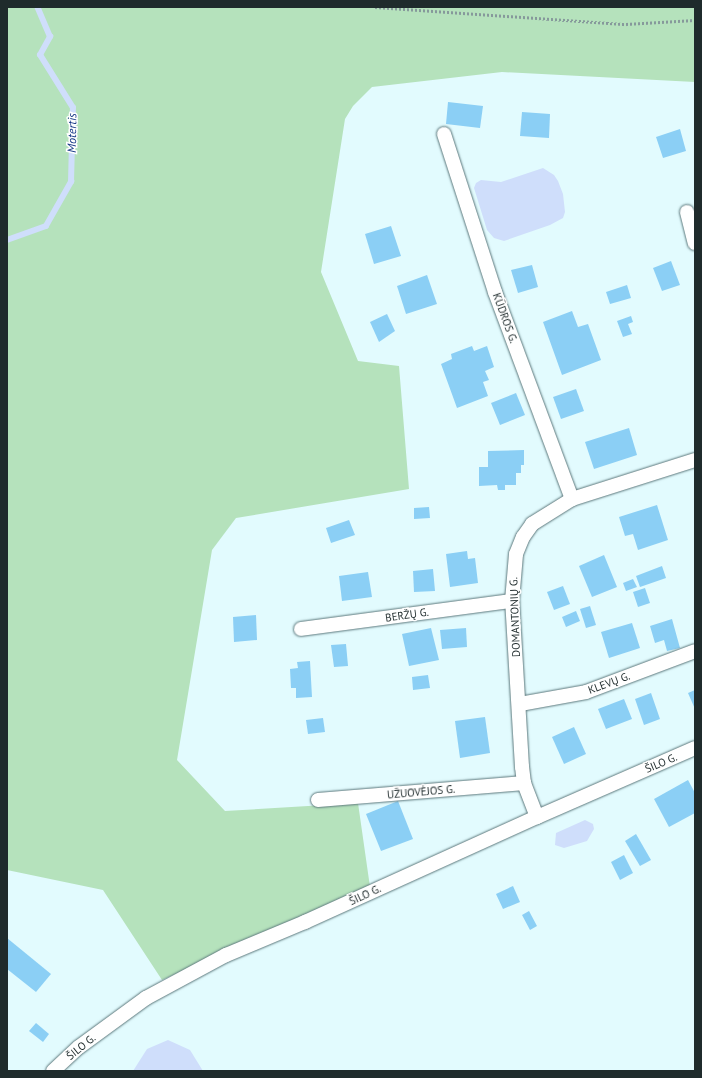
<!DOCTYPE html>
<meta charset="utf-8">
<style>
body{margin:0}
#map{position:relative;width:702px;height:1078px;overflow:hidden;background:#e2fbfe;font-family:"PT Sans",sans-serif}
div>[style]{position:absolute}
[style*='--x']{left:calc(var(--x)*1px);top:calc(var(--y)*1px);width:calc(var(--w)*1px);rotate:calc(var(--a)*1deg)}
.green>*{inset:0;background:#b5e2bc}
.water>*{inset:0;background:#cfdefb}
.stream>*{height:5.5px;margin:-2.75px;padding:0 2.75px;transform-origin:2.75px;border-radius:2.75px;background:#cfdefb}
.building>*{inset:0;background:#8bcff5}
.path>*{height:2.5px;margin-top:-1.25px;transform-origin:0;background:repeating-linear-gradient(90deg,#86999b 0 2px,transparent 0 4px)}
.roads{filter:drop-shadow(0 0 1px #5c787c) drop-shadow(0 0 1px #5c787c)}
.minor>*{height:14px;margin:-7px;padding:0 7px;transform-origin:7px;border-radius:7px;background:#fff}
span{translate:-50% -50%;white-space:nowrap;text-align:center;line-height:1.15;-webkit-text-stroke:3px #fff;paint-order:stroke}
.street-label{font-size:11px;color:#1f2b2c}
.water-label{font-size:12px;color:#133685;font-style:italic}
.frame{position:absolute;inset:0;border:8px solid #1f2b2c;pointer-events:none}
</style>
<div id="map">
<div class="green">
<div style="clip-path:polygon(7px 7px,695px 7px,695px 82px,502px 72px,372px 87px,353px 106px,345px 119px,321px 272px,358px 361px,399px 366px,409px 489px,236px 518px,212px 550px,177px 760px,225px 811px,358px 803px,370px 887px,162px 980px,103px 890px,7px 870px)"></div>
</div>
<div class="water">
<div style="clip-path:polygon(543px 168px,554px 175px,558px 181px,563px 194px,565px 212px,563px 218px,550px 225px,504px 241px,494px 238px,487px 230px,474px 188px,476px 183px,481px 180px,501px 182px)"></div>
<div style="clip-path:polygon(585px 820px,593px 824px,594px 829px,587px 841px,564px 848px,555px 845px,556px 833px)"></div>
<div style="clip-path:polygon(168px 1040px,190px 1050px,203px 1071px,133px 1071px,147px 1049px)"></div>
</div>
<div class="stream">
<div style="--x:7;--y:240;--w:41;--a:-19.7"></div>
<div style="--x:46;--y:226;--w:51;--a:-60.4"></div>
<div style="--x:71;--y:182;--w:74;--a:-88.5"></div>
<div style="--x:73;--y:108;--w:62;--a:-121.9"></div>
<div style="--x:40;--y:55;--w:21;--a:-61"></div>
<div style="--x:50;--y:37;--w:33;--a:-113"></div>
</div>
<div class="building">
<div style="clip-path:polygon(448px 102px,483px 106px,480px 128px,446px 124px)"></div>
<div style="clip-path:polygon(522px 112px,550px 114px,549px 138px,520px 136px)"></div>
<div style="clip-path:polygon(680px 129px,686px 151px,663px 158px,656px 137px)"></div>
<div style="clip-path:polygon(391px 226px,401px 256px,374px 264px,365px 234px)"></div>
<div style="clip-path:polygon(671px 261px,680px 285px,662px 291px,653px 268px)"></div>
<div style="clip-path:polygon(532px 265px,538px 287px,518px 293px,511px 270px)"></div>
<div style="clip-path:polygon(427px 275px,437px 304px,406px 314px,397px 286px)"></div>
<div style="clip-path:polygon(627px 285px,631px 298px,610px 304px,606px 292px)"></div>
<div style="clip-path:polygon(572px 311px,578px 327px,588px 324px,601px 360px,562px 375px,543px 322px)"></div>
<div style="clip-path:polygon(387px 314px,395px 331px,379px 342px,370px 322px)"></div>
<div style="clip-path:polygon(631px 316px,633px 322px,628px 324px,632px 334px,623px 337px,617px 321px)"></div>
<div style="clip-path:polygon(472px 346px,474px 351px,487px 346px,494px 367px,485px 371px,489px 380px,483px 382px,488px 396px,457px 408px,441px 364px,452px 359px,451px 354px)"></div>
<div style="clip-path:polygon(576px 389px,584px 411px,561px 419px,553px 397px)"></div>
<div style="clip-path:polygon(516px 393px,525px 415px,500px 425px,491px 403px)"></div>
<div style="clip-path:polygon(629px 428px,637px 455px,594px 469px,585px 442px)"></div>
<div style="clip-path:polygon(524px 450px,524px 465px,521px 465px,521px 473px,516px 473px,516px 485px,505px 485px,505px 490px,498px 490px,497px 485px,479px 486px,479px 467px,488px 467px,488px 451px)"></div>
<div style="clip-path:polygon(657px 505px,668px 540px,638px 550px,633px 534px,625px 536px,619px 517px)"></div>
<div style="clip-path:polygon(429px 507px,430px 518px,414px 519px,414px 508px)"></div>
<div style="clip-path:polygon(349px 520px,355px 535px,331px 543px,326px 528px)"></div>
<div style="clip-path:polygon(467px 551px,468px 559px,475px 558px,478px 583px,450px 587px,446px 554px)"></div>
<div style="clip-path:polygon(604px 555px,617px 587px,592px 597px,579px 566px)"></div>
<div style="clip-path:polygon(662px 566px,666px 578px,640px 587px,636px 576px)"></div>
<div style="clip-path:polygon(433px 569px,435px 591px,414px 592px,413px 571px)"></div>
<div style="clip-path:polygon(368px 572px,372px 597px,342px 601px,339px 576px)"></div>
<div style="clip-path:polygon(633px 579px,637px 587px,626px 591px,623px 583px)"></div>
<div style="clip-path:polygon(563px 586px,570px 604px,554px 610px,547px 592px)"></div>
<div style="clip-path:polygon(645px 588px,650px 603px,638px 607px,633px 592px)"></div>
<div style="clip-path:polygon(590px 606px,596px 625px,586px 628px,580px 609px)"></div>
<div style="clip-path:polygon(576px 611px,580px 621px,566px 627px,562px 617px)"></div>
<div style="clip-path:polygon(256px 615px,257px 640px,234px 642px,233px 617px)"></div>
<div style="clip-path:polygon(672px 619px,680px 648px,667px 651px,664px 640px,655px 643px,650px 626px)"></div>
<div style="clip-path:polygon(632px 623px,640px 648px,609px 658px,601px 632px)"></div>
<div style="clip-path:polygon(431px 628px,439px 660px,409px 666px,402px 634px)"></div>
<div style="clip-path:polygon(466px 628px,467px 647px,442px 649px,440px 630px)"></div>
<div style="clip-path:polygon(346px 644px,348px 666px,334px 667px,331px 645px)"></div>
<div style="clip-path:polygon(310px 661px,312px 697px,296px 698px,296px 688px,291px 688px,290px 669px,298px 668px,297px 662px)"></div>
<div style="clip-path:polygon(428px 675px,430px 688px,413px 690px,412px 677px)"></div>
<div style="clip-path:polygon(695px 690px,695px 709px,688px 693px)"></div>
<div style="clip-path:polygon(651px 693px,660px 719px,644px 725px,635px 699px)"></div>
<div style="clip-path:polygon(624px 699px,632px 719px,606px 729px,598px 709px)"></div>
<div style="clip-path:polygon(485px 717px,490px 753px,460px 758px,455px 721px)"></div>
<div style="clip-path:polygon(323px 718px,325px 732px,308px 734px,306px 720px)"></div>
<div style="clip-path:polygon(574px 727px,586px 754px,564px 764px,552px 737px)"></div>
<div style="clip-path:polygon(688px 780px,695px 793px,695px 813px,669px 827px,654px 799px)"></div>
<div style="clip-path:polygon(398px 801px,413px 839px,381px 851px,366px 814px)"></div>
<div style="clip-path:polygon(636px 834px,651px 860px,640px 866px,625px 841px)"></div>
<div style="clip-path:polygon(624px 855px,633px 873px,620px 880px,611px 862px)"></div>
<div style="clip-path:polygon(513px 886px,520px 902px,503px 909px,496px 894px)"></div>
<div style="clip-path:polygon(529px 911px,537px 926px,530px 930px,522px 915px)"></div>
<div style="clip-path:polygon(7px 938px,51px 974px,36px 992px,7px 969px)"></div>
<div style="clip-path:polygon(36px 1023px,49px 1034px,43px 1042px,29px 1031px)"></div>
</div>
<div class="path">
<div style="--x:375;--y:7;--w:252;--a:3.9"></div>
<div style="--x:626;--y:24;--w:69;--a:-3.3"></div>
</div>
<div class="roads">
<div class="minor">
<div style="--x:444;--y:134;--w:166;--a:72.1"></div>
<div style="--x:495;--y:292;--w:221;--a:69.6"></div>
<div style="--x:687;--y:212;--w:32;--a:76"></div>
<div style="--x:301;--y:629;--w:213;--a:-7.6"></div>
<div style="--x:520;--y:704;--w:67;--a:-10.3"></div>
<div style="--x:586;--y:692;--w:116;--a:-20.6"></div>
<div style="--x:318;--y:800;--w:207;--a:-4.7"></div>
<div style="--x:537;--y:817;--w:36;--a:-111"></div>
<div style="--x:524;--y:783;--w:16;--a:-97"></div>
<div style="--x:522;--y:767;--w:166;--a:-93.4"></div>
<div style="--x:512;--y:601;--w:47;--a:-85.1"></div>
<div style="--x:516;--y:554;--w:18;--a:-68"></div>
<div style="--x:523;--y:537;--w:16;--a:-55"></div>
<div style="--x:532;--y:524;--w:47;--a:-32"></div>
<div style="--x:572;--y:499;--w:129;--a:-17.6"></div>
<div style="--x:53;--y:1071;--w:35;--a:-43"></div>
<div style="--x:79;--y:1047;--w:83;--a:-36.2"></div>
<div style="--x:146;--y:998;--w:91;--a:-28.3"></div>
<div style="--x:226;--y:955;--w:86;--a:-22.7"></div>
<div style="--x:305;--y:922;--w:255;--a:-24.4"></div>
<div style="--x:537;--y:817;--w:172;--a:-23.6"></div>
</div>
</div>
<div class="street-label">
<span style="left:505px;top:318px;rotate:70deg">KŪDROS G.</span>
<span style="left:407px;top:615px;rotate:-8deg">BERŽŲ G.</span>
<span style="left:515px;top:617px;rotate:-92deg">DOMANTONIŲ G.</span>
<span style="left:609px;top:683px;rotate:-20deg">KLEVŲ G.</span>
<span style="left:661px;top:763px;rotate:-23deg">ŠILO G.</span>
<span style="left:421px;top:792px;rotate:-5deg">UŽUOVĖJOS G.</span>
<span style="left:365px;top:895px;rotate:-25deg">ŠILO G.</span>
<span style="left:81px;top:1047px;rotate:-39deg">ŠILO G.</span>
</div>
<div class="water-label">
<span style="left:72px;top:133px;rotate:-89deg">Motertis</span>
</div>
<div class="frame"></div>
</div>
